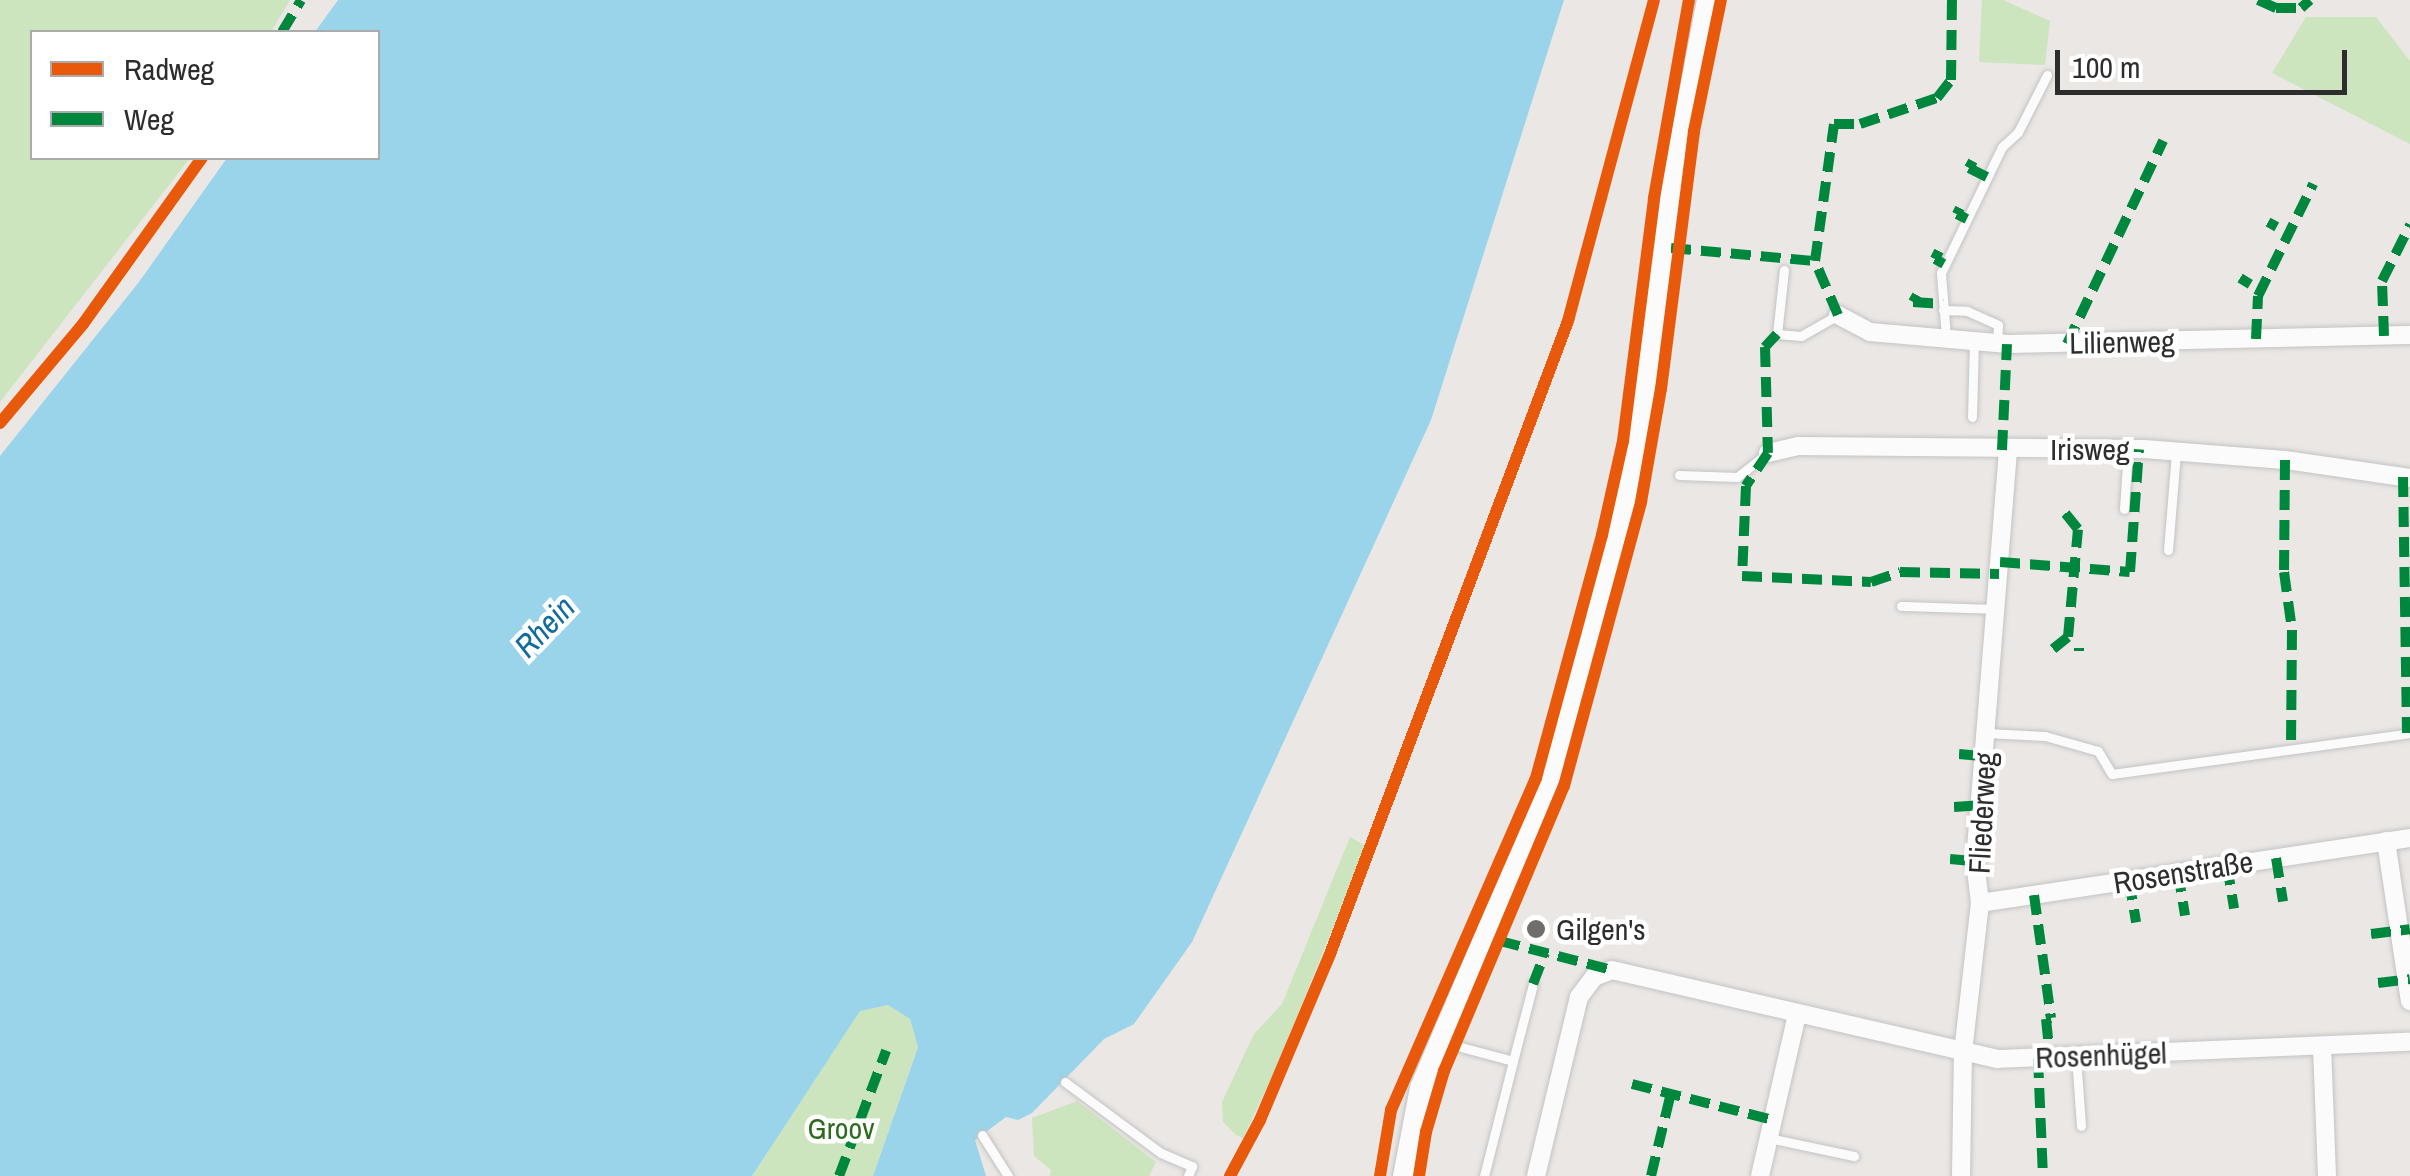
<!DOCTYPE html>
<meta charset="utf-8">
<style>
body{margin:0}
#map{position:relative;width:2410px;height:1176px;overflow:hidden;background:#eae7e4;font-family:"Archivo Narrow",sans-serif}
div>[style]{position:absolute}
[style*='--x']{left:calc(var(--x)*1px);top:calc(var(--y)*1px);width:calc(var(--w)*1px);rotate:calc(var(--a)*1deg)}
.green>*{inset:0;background:#cde5be}
.water>*{inset:0;background:#99d4ea}
.roads{filter:drop-shadow(0 0 2px #c4c3c4) drop-shadow(0 0 2px #c4c3c4)}
.service>*{height:9px;margin:-4.5px;padding:0 4.5px;transform-origin:4.5px;border-radius:4.5px;background:#fcfbfb}
.minor>*{height:18px;margin:-9px;padding:0 9px;transform-origin:9px;border-radius:9px;background:#fcfbfb}
.secondary>*{height:25px;margin:-12.5px;padding:0 12.5px;transform-origin:12.5px;border-radius:12.5px;background:#fcfbfb}
.quiet>*{height:10px;margin-top:-5px;transform-origin:0;background:repeating-linear-gradient(90deg,#00873e 0 20px,transparent 0 30px)}
.cycleway>*{height:12px;margin:-6px;padding:0 6px;transform-origin:6px;border-radius:6px;background:#e8590c}
.dots>*{width:28px;height:28px;translate:-50% -50%;box-sizing:border-box;border:5px solid #fff;border-radius:50%}
span{translate:-50% -50%;white-space:nowrap;text-align:center;line-height:1.15;-webkit-text-stroke:9px #fff;paint-order:stroke}
.street-label{font-size:30px;color:#2d2d2d}
.poi-label{font-size:30px;color:#2d2d2d}
.left{translate:0 -50%;text-align:left}
.park-label{font-size:30px;color:#2c6b1c}
.water-label{font-size:32px;color:#106c9e;font-style:italic}
.legend{position:absolute;left:30px;top:30px;width:350px;height:130px;box-sizing:border-box;background:#fff;border:2px solid #ababab;margin:0;padding:12px 18px;list-style:none;font-size:30px;color:#2d2d2d}
.legend li{display:flex;align-items:center;gap:20px;height:50px}
.legend b{width:50px;border:2px solid #ababab}
.scale{position:absolute;left:2055px;top:50px;width:292px;height:45px;box-sizing:border-box;border:5px solid #2d2d2d;border-top:0;padding-left:12px;font-size:30px;line-height:35px;white-space:nowrap;color:#2d2d2d;-webkit-text-stroke:8px #fff;paint-order:stroke}
</style>
<div id="map">
<div class="green">
<div style="clip-path:polygon(0 0,290px 0,271px 32px,32px 32px,32px 158px,190px 158px,0 402px)"></div>
<div style="clip-path:polygon(1982px 0,2003px 0,2050px 21px,2045px 65px,1979px 62px)"></div>
<div style="clip-path:polygon(2306px 17px,2376px 17px,2410px 61px,2410px 144px,2272px 73px)"></div>
<div style="clip-path:polygon(1350px 837px,1366px 846px,1275px 1070px,1243px 1138px,1236px 1135px,1223px 1122px,1222px 1102px,1254px 1034px,1282px 1004px)"></div>
<div style="clip-path:polygon(888px 1005px,910px 1019px,918px 1046px,873px 1176px,752px 1176px,860px 1010px)"></div>
<div style="clip-path:polygon(1077px 1101px,1156px 1162px,1149px 1176px,1050px 1176px,1051px 1170px,1034px 1156px,1032px 1118px)"></div>
</div>
<div class="water">
<div style="clip-path:polygon(338px 0,1564px 0,1431px 420px,1192px 942px,1134px 1024px,1104px 1039px,1032px 1113px,1018px 1120px,1006px 1117px,975px 1140px,986px 1176px,873px 1176px,918px 1047px,910px 1019px,888px 1005px,860px 1011px,752px 1176px,0 1176px,0 456px,139px 282px,227px 158px,378px 158px,378px 32px,315px 32px)"></div>
</div>
<div class="roads">
<div class="service">
<div style="--x:1784;--y:270;--w:64;--a:96.2"></div>
<div style="--x:1777;--y:334;--w:24;--a:5"></div>
<div style="--x:1801;--y:336;--w:43;--a:-29.6"></div>
<div style="--x:1943;--y:310;--w:24;--a:2"></div>
<div style="--x:1967;--y:311;--w:34;--a:24"></div>
<div style="--x:1998;--y:325;--w:18;--a:93"></div>
<div style="--x:1946;--y:337;--w:64;--a:-94.5"></div>
<div style="--x:1941;--y:273;--w:140;--a:-64.2"></div>
<div style="--x:2002;--y:147;--w:22;--a:-43"></div>
<div style="--x:2018;--y:132;--w:64;--a:-63"></div>
<div style="--x:1972;--y:417;--w:77;--a:-88.5"></div>
<div style="--x:1679;--y:475;--w:58;--a:2"></div>
<div style="--x:1737;--y:477;--w:39;--a:-38"></div>
<div style="--x:2124;--y:509;--w:60;--a:-86.2"></div>
<div style="--x:2168;--y:550;--w:98;--a:-85.3"></div>
<div style="--x:1901;--y:606;--w:95;--a:1.8"></div>
<div style="--x:1986;--y:733;--w:59;--a:2.9"></div>
<div style="--x:2045;--y:736;--w:55;--a:15.8"></div>
<div style="--x:2098;--y:751;--w:27;--a:59"></div>
<div style="--x:2112;--y:774;--w:301;--a:-7.8"></div>
<div style="--x:1446;--y:1043;--w:69;--a:15"></div>
<div style="--x:1513;--y:1061;--w:80;--a:-75.4"></div>
<div style="--x:2076;--y:1056;--w:70;--a:85.9"></div>
<div style="--x:1065;--y:1082;--w:119;--a:36.5"></div>
<div style="--x:1161;--y:1153;--w:34;--a:23"></div>
<div style="--x:1192;--y:1166;--w:11;--a:112"></div>
<div style="--x:982;--y:1135;--w:49;--a:57.6"></div>
<div style="--x:1769;--y:1138;--w:87;--a:12"></div>
<div style="--x:1484;--y:1176;--w:119;--a:-75.8"></div>
</div>
<div class="minor">
<div style="--x:1838;--y:315;--w:36;--a:28"></div>
<div style="--x:1870;--y:332;--w:138;--a:5"></div>
<div style="--x:2007;--y:344;--w:403;--a:-1.3"></div>
<div style="--x:1768;--y:453;--w:31;--a:-13"></div>
<div style="--x:1798;--y:446;--w:346;--a:0.5"></div>
<div style="--x:2144;--y:449;--w:141;--a:4.5"></div>
<div style="--x:2285;--y:460;--w:126;--a:8.2"></div>
<div style="--x:2386;--y:841;--w:162;--a:81.5"></div>
<div style="--x:1980;--y:903;--w:435;--a:-8.6"></div>
<div style="--x:2322;--y:1046;--w:130;--a:87.8"></div>
<div style="--x:1536;--y:1176;--w:184;--a:-76.5"></div>
<div style="--x:1579;--y:997;--w:25;--a:-53"></div>
<div style="--x:1594;--y:977;--w:19;--a:-21"></div>
<div style="--x:1612;--y:970;--w:395;--a:13"></div>
<div style="--x:1997;--y:1059;--w:413;--a:-2.4"></div>
<div style="--x:1760;--y:1176;--w:165;--a:-77.1"></div>
<div style="--x:1961;--y:1176;--w:124;--a:-89.1"></div>
<div style="--x:1963;--y:1052;--w:150;--a:-83.5"></div>
<div style="--x:1980;--y:903;--w:42;--a:-96.8"></div>
<div style="--x:1975;--y:861;--w:412;--a:-85.4"></div>
</div>
<div class="secondary">
<div style="--x:1405;--y:1176;--w:90;--a:-79.1"></div>
<div style="--x:1422;--y:1088;--w:323;--a:-67"></div>
<div style="--x:1548;--y:791;--w:163;--a:-73.6"></div>
<div style="--x:1594;--y:635;--w:202;--a:-76.9"></div>
<div style="--x:1640;--y:438;--w:269;--a:-82.3"></div>
<div style="--x:1676;--y:171;--w:174;--a:-79.1"></div>
</div>
</div>
<div class="quiet">
<div style="--x:2258;--y:0;--w:20;--a:24"></div>
<div style="--x:2276;--y:8;--w:25;--a:0"></div>
<div style="--x:2301;--y:8;--w:12;--a:-42"></div>
<div style="--x:282;--y:32;--w:37;--a:-59"></div>
<div style="--x:1973;--y:161;--w:8;--a:120"></div>
<div style="--x:1969;--y:168;--w:20;--a:27"></div>
<div style="--x:1960;--y:208;--w:7;--a:117"></div>
<div style="--x:1957;--y:214;--w:11;--a:27"></div>
<div style="--x:2268;--y:222;--w:10;--a:29"></div>
<div style="--x:1671;--y:248;--w:145;--a:5.2"></div>
<div style="--x:1939;--y:251;--w:9;--a:117"></div>
<div style="--x:1935;--y:259;--w:10;--a:29"></div>
<div style="--x:2240;--y:278;--w:12;--a:31"></div>
<div style="--x:1917;--y:295;--w:8;--a:120"></div>
<div style="--x:1913;--y:302;--w:30;--a:4"></div>
<div style="--x:1838;--y:315;--w:59;--a:-113.1"></div>
<div style="--x:1815;--y:261;--w:138;--a:-82.1"></div>
<div style="--x:1834;--y:124;--w:26;--a:0"></div>
<div style="--x:1860;--y:124;--w:81;--a:-18.7"></div>
<div style="--x:1937;--y:98;--w:23;--a:-52"></div>
<div style="--x:1951;--y:80;--w:80;--a:-89.3"></div>
<div style="--x:1777;--y:334;--w:18;--a:133"></div>
<div style="--x:1765;--y:347;--w:106;--a:88.4"></div>
<div style="--x:1768;--y:453;--w:40;--a:124"></div>
<div style="--x:1746;--y:486;--w:90;--a:92.5"></div>
<div style="--x:1742;--y:576;--w:129;--a:2.7"></div>
<div style="--x:1871;--y:582;--w:31;--a:-19"></div>
<div style="--x:1900;--y:572;--w:99;--a:1.2"></div>
<div style="--x:2384;--y:336;--w:55;--a:-92.1"></div>
<div style="--x:2382;--y:281;--w:63;--a:-63.4"></div>
<div style="--x:2256;--y:339;--w:43;--a:-87.3"></div>
<div style="--x:2258;--y:296;--w:125;--a:-63.8"></div>
<div style="--x:2067;--y:344;--w:225;--a:-64.7"></div>
<div style="--x:2002;--y:450;--w:106;--a:-87.3"></div>
<div style="--x:2285;--y:460;--w:112;--a:90.5"></div>
<div style="--x:2284;--y:572;--w:59;--a:82.1"></div>
<div style="--x:2292;--y:630;--w:119;--a:90.5"></div>
<div style="--x:2403;--y:477;--w:256;--a:89.1"></div>
<div style="--x:2000;--y:562;--w:130;--a:4.4"></div>
<div style="--x:2130;--y:572;--w:123;--a:-85.8"></div>
<div style="--x:2053;--y:649;--w:19;--a:-39"></div>
<div style="--x:2068;--y:637;--w:108;--a:-84.7"></div>
<div style="--x:2078;--y:529;--w:21;--a:-129"></div>
<div style="--x:2079;--y:651;--w:3;--a:-90"></div>
<div style="--x:1959;--y:754;--w:25;--a:5"></div>
<div style="--x:1954;--y:807;--w:26;--a:-4"></div>
<div style="--x:2276;--y:858;--w:44;--a:80.8"></div>
<div style="--x:1950;--y:859;--w:25;--a:5"></div>
<div style="--x:2227;--y:865;--w:44;--a:80.8"></div>
<div style="--x:2178;--y:872;--w:44;--a:80.8"></div>
<div style="--x:2129;--y:880;--w:43;--a:80.5"></div>
<div style="--x:2034;--y:895;--w:124;--a:82.1"></div>
<div style="--x:2051;--y:1018;--w:5;--a:169"></div>
<div style="--x:2046;--y:1019;--w:38;--a:84"></div>
<div style="--x:2371;--y:934;--w:39;--a:-7"></div>
<div style="--x:1500;--y:941;--w:116;--a:14.5"></div>
<div style="--x:2378;--y:983;--w:32;--a:-7"></div>
<div style="--x:1533;--y:984;--w:33;--a:-69"></div>
<div style="--x:2038;--y:1058;--w:118;--a:87.6"></div>
<div style="--x:1632;--y:1084;--w:146;--a:14.3"></div>
<div style="--x:839;--y:1176;--w:134;--a:-69.4"></div>
<div style="--x:1651;--y:1176;--w:85;--a:-76.5"></div>
</div>
<div class="cycleway">
<div style="--x:0;--y:423;--w:129;--a:-50"></div>
<div style="--x:83;--y:324;--w:204;--a:-54.4"></div>
<div style="--x:1230;--y:1176;--w:64;--a:-61.8"></div>
<div style="--x:1260;--y:1120;--w:180;--a:-67.1"></div>
<div style="--x:1330;--y:954;--w:676;--a:-69.39"></div>
<div style="--x:1568;--y:321;--w:332;--a:-75"></div>
<div style="--x:1380;--y:1176;--w:67;--a:-80.5"></div>
<div style="--x:1391;--y:1110;--w:362;--a:-66.4"></div>
<div style="--x:1536;--y:778;--w:252;--a:-74.8"></div>
<div style="--x:1602;--y:535;--w:96;--a:-77.4"></div>
<div style="--x:1623;--y:441;--w:245;--a:-82.7"></div>
<div style="--x:1654;--y:198;--w:201;--a:-80"></div>
<div style="--x:1419;--y:1176;--w:45;--a:-81"></div>
<div style="--x:1426;--y:1132;--w:64;--a:-73.6"></div>
<div style="--x:1444;--y:1071;--w:309;--a:-67.2"></div>
<div style="--x:1564;--y:786;--w:294;--a:-74.8"></div>
<div style="--x:1641;--y:502;--w:115;--a:-80"></div>
<div style="--x:1661;--y:389;--w:260;--a:-82.7"></div>
<div style="--x:1694;--y:131;--w:134;--a:-78.4"></div>
</div>
<div class="dots">
<div style="left:1536px;top:929px;background:#6f6e6d"></div>
</div>
<div class="street-label">
<span style="left:2122px;top:342px;rotate:-1deg">Lilienweg</span>
<span style="left:2090px;top:449px">Irisweg</span>
<span style="left:1982px;top:813px;rotate:-87deg">Fliederweg</span>
<span style="left:2183px;top:872px;rotate:-9deg">Rosenstraße</span>
<span style="left:2101px;top:1055px;rotate:-2deg">Rosenhügel</span>
</div>
<div class="poi-label">
<span class="left" style="left:1556px;top:929px">Gilgen's</span>
</div>
<div class="park-label">
<span style="left:841px;top:1128px">Groov</span>
</div>
<div class="water-label">
<span style="left:545px;top:627px;rotate:-46deg">Rhein</span>
</div>
<ul class="legend">
<li><b style="height:12px;background:#e8590c"></b>Radweg</li>
<li><b style="height:12px;background:#00873e"></b>Weg</li>
</ul>
<div class="scale">100 m</div>
</div>
